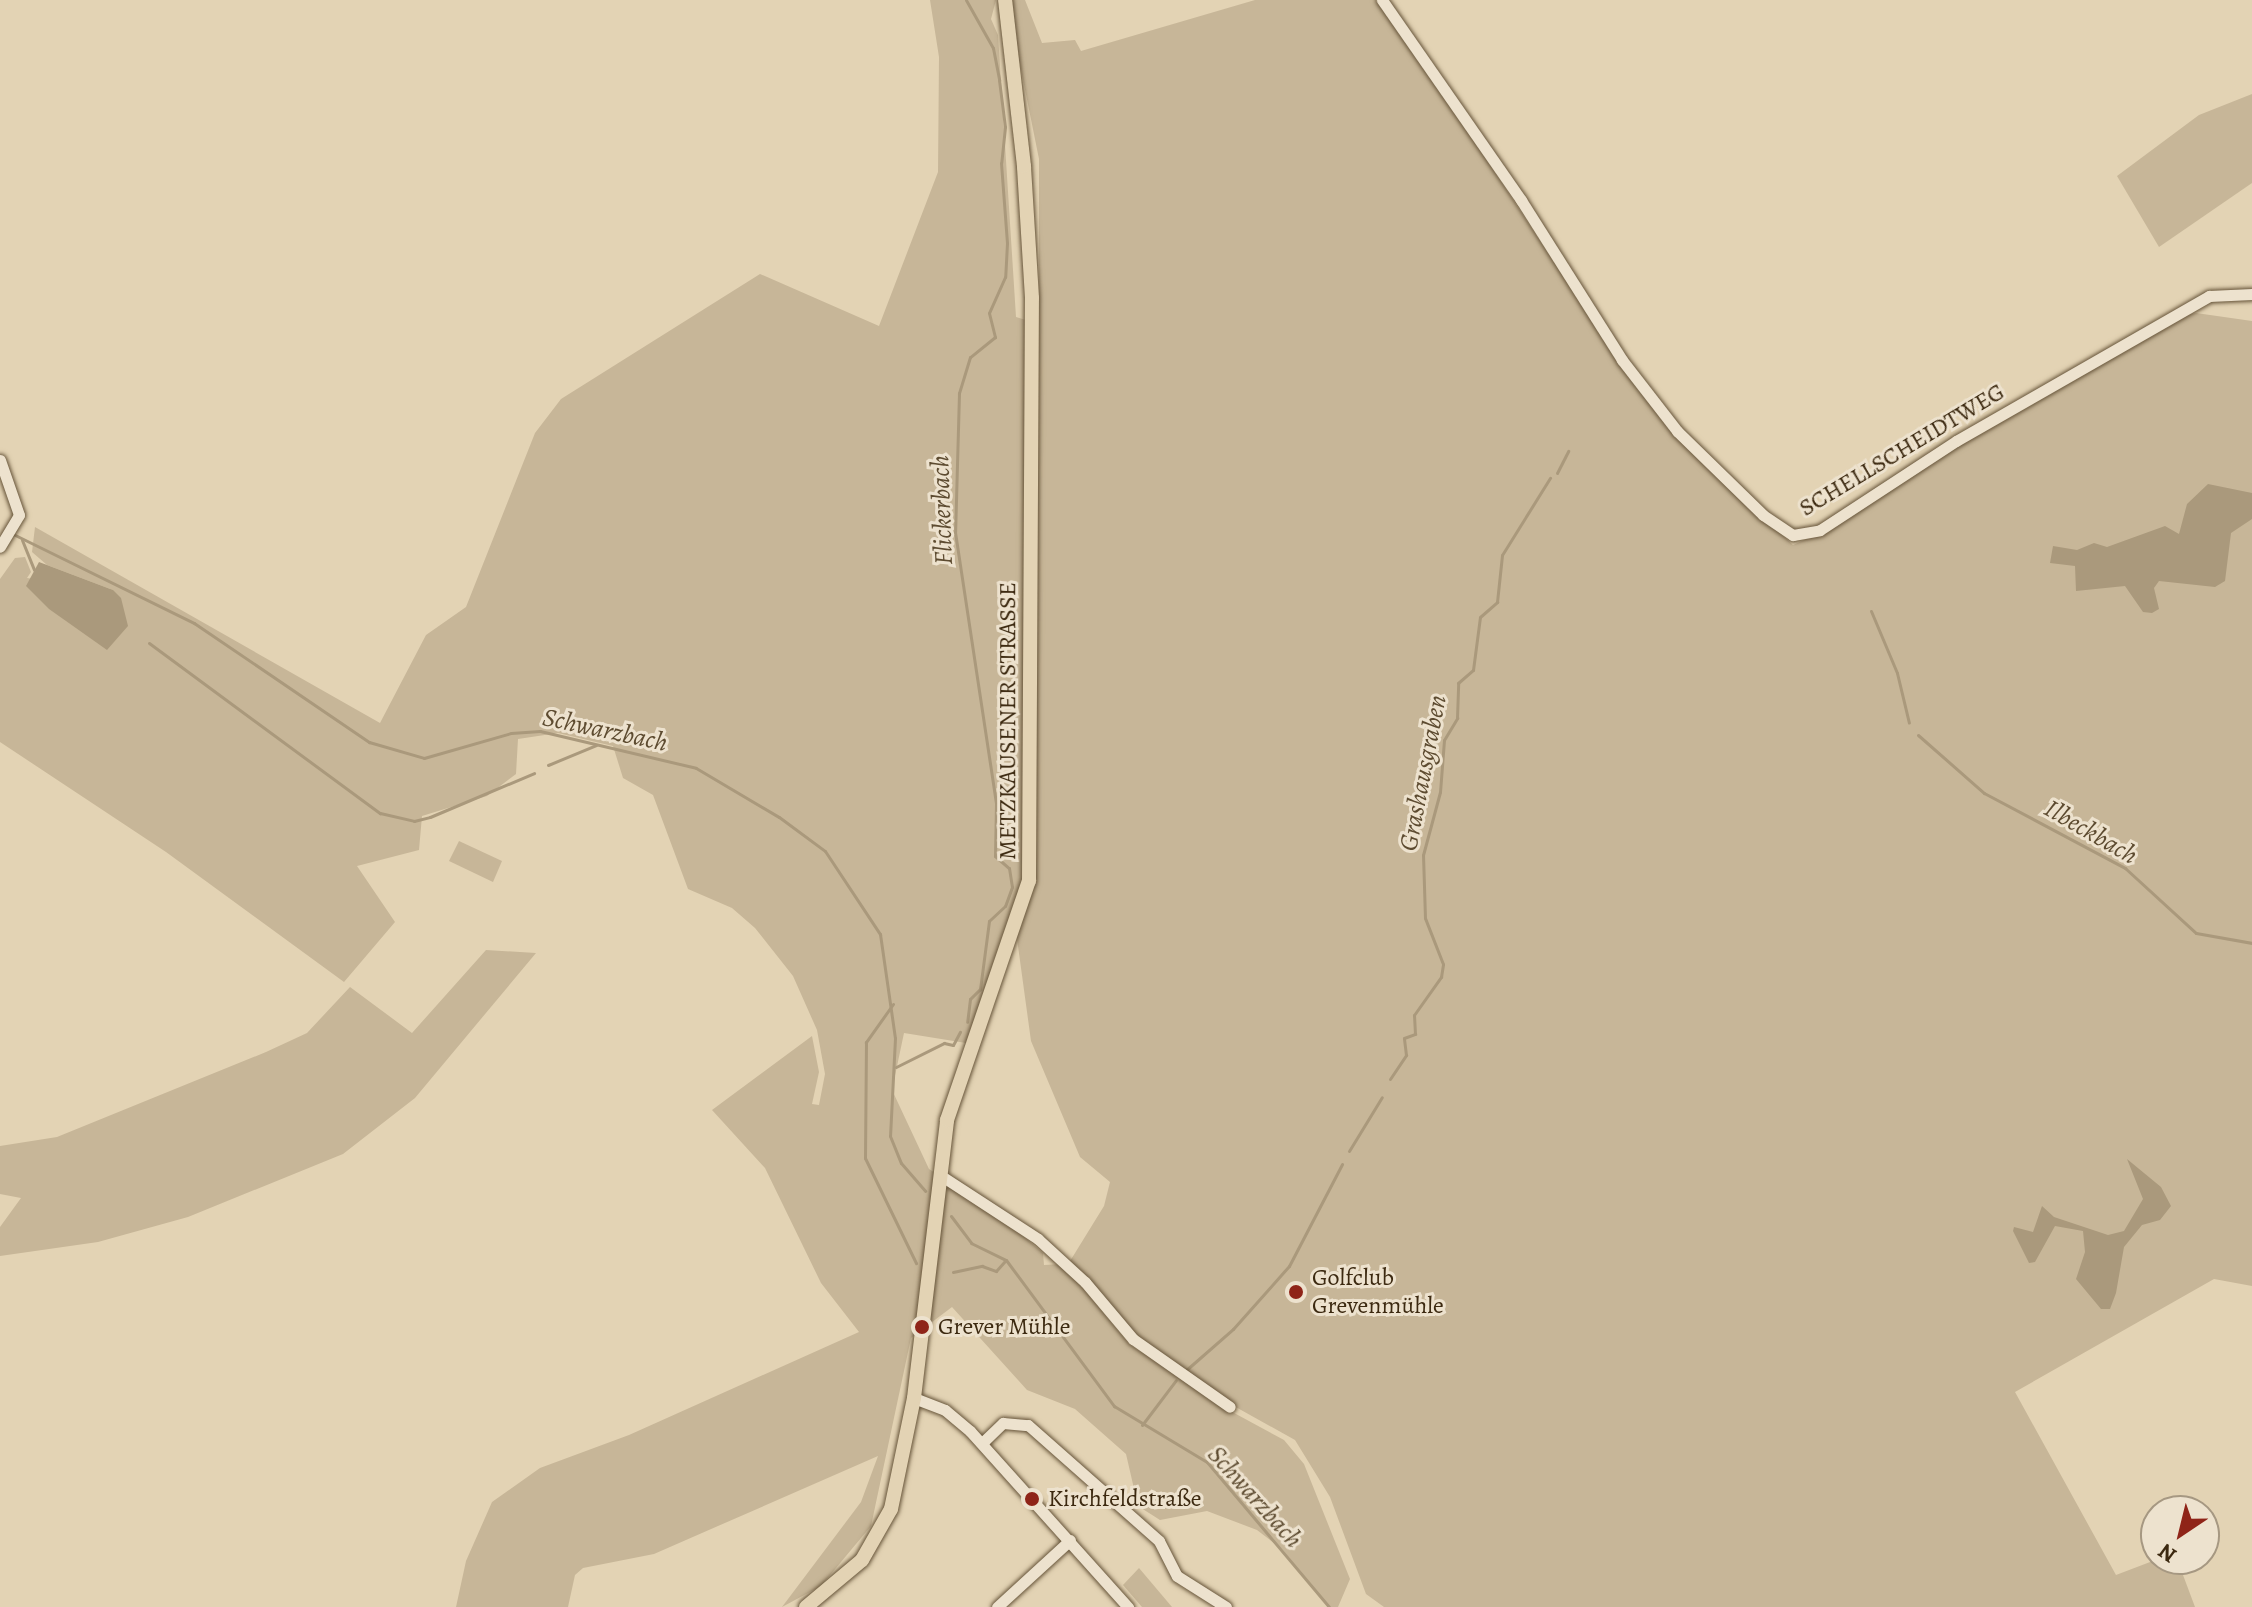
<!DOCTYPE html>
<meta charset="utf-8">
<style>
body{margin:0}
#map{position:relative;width:2252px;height:1607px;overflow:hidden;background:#e3d3b4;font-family:Alegreya,serif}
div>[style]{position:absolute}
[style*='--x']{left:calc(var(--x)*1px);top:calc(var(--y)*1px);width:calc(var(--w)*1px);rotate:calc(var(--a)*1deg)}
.green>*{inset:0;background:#c7b698}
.water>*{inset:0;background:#aa997c}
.stream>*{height:3px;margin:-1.5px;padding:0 1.5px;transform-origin:1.5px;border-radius:1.5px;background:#aa997c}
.roads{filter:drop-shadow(0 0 2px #665439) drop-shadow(0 0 2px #665439)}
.minor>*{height:11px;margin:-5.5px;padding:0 5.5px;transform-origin:5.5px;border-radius:5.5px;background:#ede2ce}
.major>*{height:14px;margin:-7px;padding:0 7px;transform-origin:7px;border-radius:7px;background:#e3d3b4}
.dots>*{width:22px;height:22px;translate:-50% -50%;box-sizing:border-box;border:4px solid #ede2ce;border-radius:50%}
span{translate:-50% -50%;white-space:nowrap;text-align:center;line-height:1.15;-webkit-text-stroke:6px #ede2ce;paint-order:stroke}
.street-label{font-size:24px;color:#3c2910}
.poi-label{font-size:24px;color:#3c2910}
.left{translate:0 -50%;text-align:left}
.water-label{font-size:26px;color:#5d4b30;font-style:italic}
.north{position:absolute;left:2140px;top:1495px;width:80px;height:80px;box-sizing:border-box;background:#ede2ce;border:2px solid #a69882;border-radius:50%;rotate:215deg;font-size:22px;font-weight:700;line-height:32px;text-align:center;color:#3c2910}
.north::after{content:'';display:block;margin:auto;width:28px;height:36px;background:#8f2418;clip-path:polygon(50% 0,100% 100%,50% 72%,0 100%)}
</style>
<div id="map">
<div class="green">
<div style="clip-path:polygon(evenodd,930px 0,996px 0,991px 19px,998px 35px,1016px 317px,1039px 324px,1039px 159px,1007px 0,1025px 0,1042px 43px,1075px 40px,1081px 51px,1255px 0,1376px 0,1401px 30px,1638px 390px,1676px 435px,1793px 545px,1840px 524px,1960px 445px,2181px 316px,2196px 313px,2252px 321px,2252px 1286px,2214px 1279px,2015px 1392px,2116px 1575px,2158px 1559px,2177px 1559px,2195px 1607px,1384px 1607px,1366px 1594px,1330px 1497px,1295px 1440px,1164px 1367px,1212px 1401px,1284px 1440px,1304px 1464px,1350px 1579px,1338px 1607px,1329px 1607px,1282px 1549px,1257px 1530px,1207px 1511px,1160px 1520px,1138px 1506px,1126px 1454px,1075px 1409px,1027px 1390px,952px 1307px,911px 1338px,871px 1526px,821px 1586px,782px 1607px,861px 1502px,878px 1456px,654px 1554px,583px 1568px,575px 1575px,568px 1607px,456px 1607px,466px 1561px,492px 1502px,540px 1468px,629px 1435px,859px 1332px,821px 1283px,765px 1168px,712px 1110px,812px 1036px,819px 1072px,812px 1104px,819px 1105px,825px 1074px,817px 1030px,793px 976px,755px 928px,732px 908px,688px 889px,653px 795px,623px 778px,613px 746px,558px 733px,518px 739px,516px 774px,487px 796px,422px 816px,419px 850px,357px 866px,395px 922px,344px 982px,166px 852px,0 742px,0 579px,15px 558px,25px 557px,31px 572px,27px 578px,113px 590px,47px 565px,32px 552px,35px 527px,380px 723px,426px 635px,466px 607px,535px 433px,561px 399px,760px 274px,879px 326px,938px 172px,939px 57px,930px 0,1014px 917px,1031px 1041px,1080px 1157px,1110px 1182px,1104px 1206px,1067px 1266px,1142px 1353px,1129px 1344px,1063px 1264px,1044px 1265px,1043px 1253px,996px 1213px,929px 1169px,892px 1090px,904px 1033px,966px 1043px,1014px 917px)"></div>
<div style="clip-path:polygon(2252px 94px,2252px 183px,2159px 247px,2117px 176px,2199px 115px)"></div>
<div style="clip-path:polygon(459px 841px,502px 861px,493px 882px,449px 861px)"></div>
<div style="clip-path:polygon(486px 950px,536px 953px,415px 1098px,343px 1154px,188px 1217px,98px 1242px,0 1256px,0 1227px,21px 1198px,0 1194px,0 1146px,57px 1137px,266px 1052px,307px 1033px,350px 987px,412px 1033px)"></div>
<div style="clip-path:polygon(1139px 1568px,1172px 1607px,1142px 1607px,1123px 1585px)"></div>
</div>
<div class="water">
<div style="clip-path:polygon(2208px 484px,2252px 493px,2252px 519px,2231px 533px,2225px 581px,2215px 587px,2159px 581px,2154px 588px,2159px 609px,2152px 613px,2143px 612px,2125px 586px,2076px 591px,2075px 566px,2050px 563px,2053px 546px,2077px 550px,2094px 543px,2107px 547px,2165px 526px,2179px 534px,2187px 504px)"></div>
<div style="clip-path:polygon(39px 562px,113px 590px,121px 598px,128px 626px,107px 650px,49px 609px,26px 586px)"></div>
<div style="clip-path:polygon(2127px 1159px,2161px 1187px,2171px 1206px,2160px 1220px,2142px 1225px,2124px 1247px,2116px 1293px,2110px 1309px,2101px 1309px,2076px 1279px,2085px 1252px,2083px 1231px,2055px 1226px,2035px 1262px,2029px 1263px,2013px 1231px,2014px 1227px,2033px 1232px,2042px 1206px,2054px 1217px,2108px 1235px,2124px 1231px,2143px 1199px)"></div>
</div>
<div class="stream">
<div style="--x:966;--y:0;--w:55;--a:60.6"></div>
<div style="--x:993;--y:48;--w:33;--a:79"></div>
<div style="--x:999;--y:80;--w:47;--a:82.7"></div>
<div style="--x:1005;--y:127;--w:36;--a:96"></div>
<div style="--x:1001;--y:163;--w:80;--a:85.7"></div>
<div style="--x:1007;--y:243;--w:34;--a:93"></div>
<div style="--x:1005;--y:277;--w:39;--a:114"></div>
<div style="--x:989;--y:313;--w:25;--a:76"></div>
<div style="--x:995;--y:337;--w:32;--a:141"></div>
<div style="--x:970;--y:357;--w:38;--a:107"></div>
<div style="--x:959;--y:393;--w:139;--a:91.6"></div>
<div style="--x:955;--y:532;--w:275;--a:81.4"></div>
<div style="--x:996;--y:804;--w:52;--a:91.1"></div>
<div style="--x:995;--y:856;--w:18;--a:41"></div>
<div style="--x:1009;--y:868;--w:19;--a:81"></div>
<div style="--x:1012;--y:887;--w:20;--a:110"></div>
<div style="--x:1005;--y:906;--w:22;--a:137"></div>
<div style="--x:989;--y:921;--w:69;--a:97.5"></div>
<div style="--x:980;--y:989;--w:14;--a:135"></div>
<div style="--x:970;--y:999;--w:23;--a:97"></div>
<div style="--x:1557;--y:473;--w:25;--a:-63"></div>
<div style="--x:13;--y:534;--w:202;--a:26.2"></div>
<div style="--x:194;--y:623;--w:212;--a:34.2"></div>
<div style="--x:369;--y:742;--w:57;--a:16.2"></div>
<div style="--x:424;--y:758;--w:91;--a:-16"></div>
<div style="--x:511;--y:733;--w:29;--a:-4"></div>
<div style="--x:540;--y:731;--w:160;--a:13.3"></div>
<div style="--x:696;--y:768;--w:96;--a:30.6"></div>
<div style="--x:779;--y:817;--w:57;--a:36.5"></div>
<div style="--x:825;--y:851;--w:100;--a:56.5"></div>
<div style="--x:880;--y:934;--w:105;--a:81.8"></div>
<div style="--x:895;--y:1038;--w:98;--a:92.9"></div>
<div style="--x:890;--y:1136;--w:29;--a:68"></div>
<div style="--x:901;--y:1163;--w:37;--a:49"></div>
<div style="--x:22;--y:540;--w:32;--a:68"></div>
<div style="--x:1871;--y:611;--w:67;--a:67.2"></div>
<div style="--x:1897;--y:673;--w:51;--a:76.5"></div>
<div style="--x:149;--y:643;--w:287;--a:36.4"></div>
<div style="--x:380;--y:813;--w:35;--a:13"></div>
<div style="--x:414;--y:821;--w:16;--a:-14"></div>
<div style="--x:430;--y:817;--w:113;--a:-22.9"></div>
<div style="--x:1918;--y:735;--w:88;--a:41.3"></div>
<div style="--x:1984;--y:793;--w:160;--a:28"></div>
<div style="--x:2125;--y:868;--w:96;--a:42.5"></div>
<div style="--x:2196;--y:933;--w:57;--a:10.1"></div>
<div style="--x:548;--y:765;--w:52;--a:-22.6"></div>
<div style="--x:893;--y:1004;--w:47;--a:125.4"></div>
<div style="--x:866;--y:1042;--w:116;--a:90.5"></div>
<div style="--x:865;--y:1158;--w:117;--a:64.1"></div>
<div style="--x:896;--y:1067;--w:54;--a:-26.6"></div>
<div style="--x:944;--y:1043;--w:9;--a:13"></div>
<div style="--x:953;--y:1045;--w:15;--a:-62"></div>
<div style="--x:1390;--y:1079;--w:29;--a:-56"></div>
<div style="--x:1406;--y:1055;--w:17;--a:-97"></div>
<div style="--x:1404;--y:1038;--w:12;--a:-20"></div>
<div style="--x:1415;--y:1034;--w:19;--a:-93"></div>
<div style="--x:1414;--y:1015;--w:47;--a:-54.6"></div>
<div style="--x:1441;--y:977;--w:13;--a:-81"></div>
<div style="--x:1443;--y:964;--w:49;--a:-111.4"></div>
<div style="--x:1425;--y:918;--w:63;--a:-91.8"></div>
<div style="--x:1423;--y:855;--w:65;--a:-74.9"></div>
<div style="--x:1440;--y:792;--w:52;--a:-85.6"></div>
<div style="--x:1444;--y:740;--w:26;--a:-59"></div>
<div style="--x:1457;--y:718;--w:35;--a:-88"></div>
<div style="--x:1458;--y:683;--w:20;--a:-41"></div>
<div style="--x:1473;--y:670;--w:53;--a:-82.5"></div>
<div style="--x:1480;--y:617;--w:23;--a:-41"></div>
<div style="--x:1497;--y:602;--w:47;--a:-83.9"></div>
<div style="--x:1502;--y:555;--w:91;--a:-58.1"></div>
<div style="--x:1349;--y:1151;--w:63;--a:-58.6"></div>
<div style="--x:951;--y:1216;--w:34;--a:53"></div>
<div style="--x:971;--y:1243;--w:39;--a:26"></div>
<div style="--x:1006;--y:1260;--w:182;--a:53.5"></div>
<div style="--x:1114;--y:1406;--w:109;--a:31.1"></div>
<div style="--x:1207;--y:1462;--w:189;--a:49.9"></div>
<div style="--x:953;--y:1272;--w:30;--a:-12"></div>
<div style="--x:982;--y:1266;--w:15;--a:20"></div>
<div style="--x:996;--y:1271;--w:13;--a:-48"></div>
<div style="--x:1185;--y:1371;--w:64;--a:-41.2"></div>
<div style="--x:1233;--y:1329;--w:84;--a:-48.4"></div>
<div style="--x:1289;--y:1266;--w:115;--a:-62.5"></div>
<div style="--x:1142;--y:1425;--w:56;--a:-52.9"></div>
</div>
<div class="roads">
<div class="minor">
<div style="--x:1382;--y:0;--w:244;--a:55.2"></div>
<div style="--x:1521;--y:200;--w:189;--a:57.7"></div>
<div style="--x:1622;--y:360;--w:90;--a:52.2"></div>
<div style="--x:1677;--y:431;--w:120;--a:44.3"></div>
<div style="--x:1763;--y:515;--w:36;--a:34"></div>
<div style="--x:1793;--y:535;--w:27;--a:-10"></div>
<div style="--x:1820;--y:530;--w:163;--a:-33.2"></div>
<div style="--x:1956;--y:441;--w:292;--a:-29.8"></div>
<div style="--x:2209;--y:296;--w:43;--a:-2.7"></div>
<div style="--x:0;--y:460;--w:58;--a:70.9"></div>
<div style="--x:19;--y:515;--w:37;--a:121"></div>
<div style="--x:940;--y:1175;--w:117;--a:33.1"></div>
<div style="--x:1038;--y:1239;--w:64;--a:42.5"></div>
<div style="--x:1085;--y:1282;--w:75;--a:49.9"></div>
<div style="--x:1133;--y:1339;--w:118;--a:35"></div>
<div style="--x:914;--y:1398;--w:33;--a:21"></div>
<div style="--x:945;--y:1410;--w:33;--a:40"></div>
<div style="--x:970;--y:1431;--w:237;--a:48.1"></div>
<div style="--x:982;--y:1443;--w:29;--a:-44"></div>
<div style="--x:1003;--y:1423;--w:25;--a:5"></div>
<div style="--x:1028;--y:1425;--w:175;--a:41.5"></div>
<div style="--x:1159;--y:1541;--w:39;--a:63"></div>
<div style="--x:1177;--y:1576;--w:58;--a:32.3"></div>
<div style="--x:997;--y:1607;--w:99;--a:-42.5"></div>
</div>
<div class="major">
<div style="--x:806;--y:1607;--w:73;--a:-40"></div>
<div style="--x:862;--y:1560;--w:59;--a:-60.4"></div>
<div style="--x:891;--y:1509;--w:113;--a:-78.3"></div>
<div style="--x:914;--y:1398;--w:280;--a:-83.2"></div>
<div style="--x:947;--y:1120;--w:253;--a:-71.1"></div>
<div style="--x:1029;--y:881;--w:583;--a:-89.71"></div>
<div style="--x:1032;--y:298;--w:132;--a:-93.5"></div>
<div style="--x:1024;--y:166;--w:167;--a:-96.5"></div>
</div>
</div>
<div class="dots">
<div style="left:1296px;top:1292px;background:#8f2418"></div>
<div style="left:922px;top:1327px;background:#8f2418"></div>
<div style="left:1032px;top:1499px;background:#8f2418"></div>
</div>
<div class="street-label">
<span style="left:1902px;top:450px;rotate:-31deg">SCHELLSCHEIDTWEG</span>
<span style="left:1008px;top:721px;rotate:-90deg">METZKAUSENER STRASSE</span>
</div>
<div class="poi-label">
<span class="left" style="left:1312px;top:1292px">Golfclub<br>Grevenmühle</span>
<span class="left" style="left:938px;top:1327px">Grever Mühle</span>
<span class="left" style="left:1048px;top:1499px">Kirchfeldstraße</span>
</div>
<div class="water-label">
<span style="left:942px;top:510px;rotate:-92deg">Flickerbach</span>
<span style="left:605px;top:730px;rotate:12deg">Schwarzbach</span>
<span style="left:1423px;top:773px;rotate:-79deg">Grashausgraben</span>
<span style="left:2091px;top:832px;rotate:30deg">Ilbeckbach</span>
<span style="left:1255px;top:1497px;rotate:48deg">Schwarzbach</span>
</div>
<div class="north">N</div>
</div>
